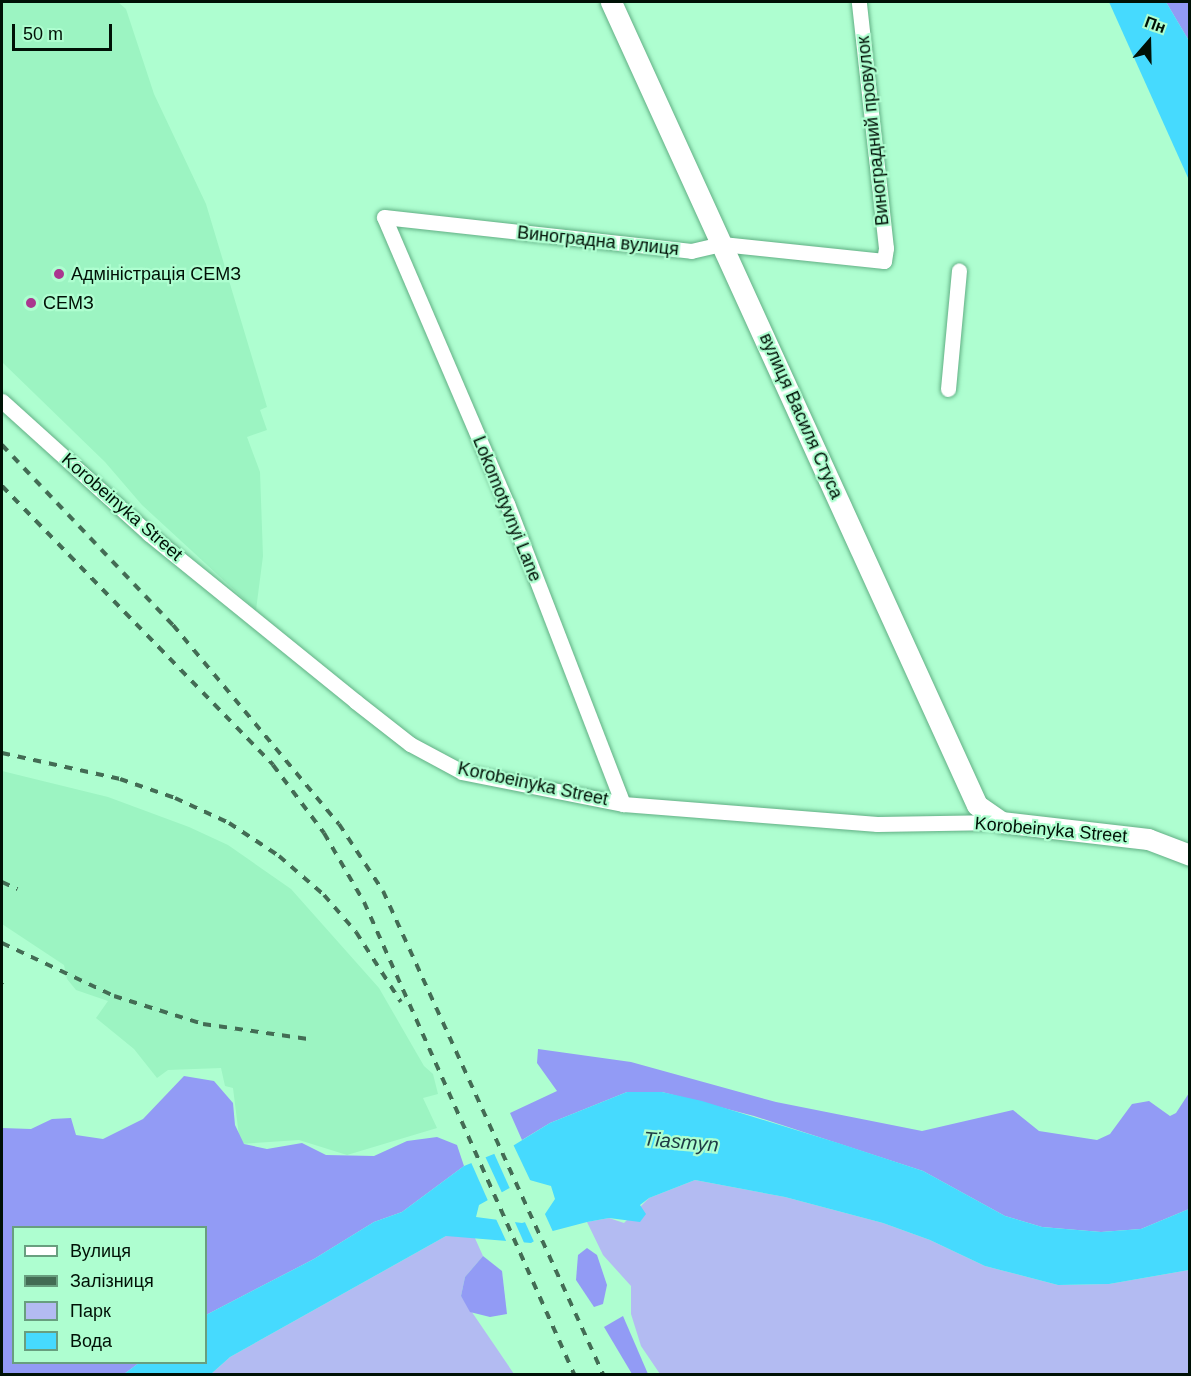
<!DOCTYPE html>
<meta charset="utf-8">
<style>
body{margin:0}
#map{position:relative;width:1191px;height:1376px;overflow:hidden;background:#aefed0;font-family:Arial,sans-serif}
div>[style]{position:absolute}
[style*='--x']{left:calc(var(--x)*1px);top:calc(var(--y)*1px);width:calc(var(--w)*1px);rotate:calc(var(--a)*1deg)}
.built>*{inset:0;background:#9cf4c2}
.green>*{inset:0;background:#b3bbf2}
.forest>*{inset:0;background:#929bf5}
.water>*{inset:0;background:#46dafe}
.pier>*{inset:0;background:#aefed0}
.roads{filter:drop-shadow(0 0 2px #61af84) drop-shadow(0 0 2px #61af84)}
.street>*{height:15px;margin:-7.5px;padding:0 7.5px;transform-origin:7.5px;border-radius:7.5px;background:#fff}
.secondary>*{height:21px;margin:-10.5px;padding:0 10.5px;transform-origin:10.5px;border-radius:10.5px;background:#fff}
.rail>*{height:4px;margin-top:-2px;transform-origin:0;background:repeating-linear-gradient(90deg,#436c54 0 8px,transparent 0 16px)}
.dots>*{width:16px;height:16px;translate:-50% -50%;box-sizing:border-box;border:3px solid #aefed0;border-radius:50%}
span{translate:-50% -50%;white-space:nowrap;text-align:center;line-height:1.15;-webkit-text-stroke:4.5px #aefed0;paint-order:stroke}
.street-label{font-size:18px;color:#001106}
.poi-label{font-size:18px;color:#001106}
.left{translate:0 -50%;text-align:left}
.water-label{font-size:20px;color:#1e3c45;font-style:italic}
.frame{position:absolute;inset:0;border:3px solid #001106;pointer-events:none}
.legend{position:absolute;left:12px;top:1226px;width:195px;height:138px;box-sizing:border-box;background:#aefed0;border:2px solid #689f7f;margin:0;padding:8px 10px;list-style:none;font-size:18px;color:#001106}
.legend li{display:flex;align-items:center;gap:12px;height:30px}
.legend b{width:30px;border:2px solid #689f7f}
.north{position:absolute;left:1119px;top:12px;width:60px;height:60px;-webkit-text-stroke:4px #aefed0;paint-order:stroke;rotate:20deg;font-size:16px;font-weight:700;line-height:24px;text-align:center;color:#001106}
.north::after{content:'';display:block;margin:auto;width:21px;height:27px;background:#001106;clip-path:polygon(50% 0,100% 100%,50% 72%,0 100%)}
.scale{position:absolute;left:12px;top:24px;width:100px;height:27px;box-sizing:border-box;border:3px solid #001106;border-top:0;padding-left:8px;font-size:18px;line-height:21px;white-space:nowrap;color:#001106;-webkit-text-stroke:4px #aefed0;paint-order:stroke}
</style>
<div id="map">
<div class="built">
<div style="clip-path:polygon(2px 2px,118px 2px,126px 9px,154px 94px,206px 204px,267px 407px,260px 410px,267px 430px,247px 437px,260px 472px,263px 556px,256px 610px,142px 505px,105px 462px,2px 362px)"></div>
<div style="clip-path:polygon(2px 771px,108px 797px,189px 827px,228px 845px,291px 889px,379px 988px,424px 1066px,433px 1074px,438px 1094px,423px 1098px,437px 1128px,347px 1155px,299px 1140px,240px 1144px,233px 1088px,225px 1086px,221px 1068px,168px 1070px,157px 1078px,134px 1049px,96px 1018px,108px 1001px,76px 990px,67px 979px,64px 965px,2px 924px)"></div>
</div>
<div class="green">
<div style="clip-path:polygon(695px 1180px,785px 1197px,883px 1223px,930px 1240px,985px 1266px,1058px 1285px,1109px 1284px,1189px 1270px,1189px 1374px,660px 1374px,641px 1346px,631px 1314px,631px 1286px,603px 1255px,587px 1222px,609px 1218px,624px 1223px,649px 1198px)"></div>
<div style="clip-path:polygon(446px 1236px,474px 1236px,483px 1256px,465px 1277px,461px 1296px,514px 1374px,211px 1374px,230px 1357px)"></div>
</div>
<div class="forest">
<div style="clip-path:polygon(1166px 2px,1189px 2px,1189px 41px)"></div>
<div style="clip-path:polygon(538px 1049px,631px 1062px,776px 1102px,922px 1131px,1013px 1110px,1039px 1131px,1097px 1140px,1110px 1134px,1132px 1104px,1149px 1101px,1170px 1116px,1176px 1113px,1189px 1093px,1189px 1209px,1141px 1229px,1101px 1232px,1042px 1227px,1005px 1216px,923px 1171px,754px 1116px,662px 1092px,627px 1092px,550px 1123px,522px 1140px,510px 1113px,557px 1091px,537px 1063px)"></div>
<div style="clip-path:polygon(184px 1076px,214px 1081px,233px 1103px,235px 1125px,244px 1144px,267px 1149px,302px 1143px,326px 1155px,374px 1156px,407px 1141px,437px 1137px,457px 1145px,464px 1166px,402px 1212px,374px 1222px,314px 1259px,206px 1315px,206px 1228px,14px 1228px,14px 1362px,139px 1363px,124px 1374px,2px 1374px,2px 1128px,31px 1129px,52px 1119px,71px 1118px,76px 1135px,103px 1139px,143px 1119px)"></div>
<div style="clip-path:polygon(587px 1248px,597px 1255px,607px 1285px,603px 1304px,594px 1307px,576px 1280px,578px 1255px)"></div>
<div style="clip-path:polygon(483px 1256px,502px 1271px,507px 1314px,490px 1317px,470px 1312px,461px 1296px,465px 1277px)"></div>
<div style="clip-path:polygon(623px 1316px,648px 1374px,632px 1374px,604px 1327px)"></div>
</div>
<div class="water">
<div style="clip-path:polygon(1109px 2px,1166px 2px,1189px 41px,1189px 180px)"></div>
<div style="clip-path:polygon(evenodd,627px 1092px,662px 1092px,702px 1101px,838px 1143px,923px 1171px,1005px 1216px,1042px 1227px,1101px 1232px,1141px 1229px,1189px 1209px,1189px 1270px,1109px 1284px,1058px 1285px,985px 1266px,930px 1240px,883px 1223px,785px 1197px,695px 1180px,649px 1198px,640px 1205px,646px 1214px,640px 1222px,609px 1218px,587px 1222px,549px 1232px,531px 1243px,446px 1236px,230px 1357px,211px 1374px,124px 1374px,139px 1363px,206px 1362px,206px 1315px,314px 1259px,374px 1222px,402px 1212px,464px 1166px,511px 1147px,550px 1123px,627px 1092px,526px 1179px,551px 1186px,555px 1199px,543px 1217px,522px 1223px,476px 1217px,479px 1205px,526px 1179px)"></div>
</div>
<div class="pier">
<div style="clip-path:polygon(512px 1142px,531px 1182px,511px 1191px,493px 1151px)"></div>
<div style="clip-path:polygon(484px 1154px,503px 1195px,489px 1203px,470px 1160px)"></div>
<div style="clip-path:polygon(544px 1212px,554px 1234px,535px 1244px,524px 1220px)"></div>
<div style="clip-path:polygon(496px 1219px,514px 1220px,525px 1245px,508px 1245px)"></div>
</div>
<div class="roads">
<div class="street">
<div style="--x:948;--y:389;--w:119;--a:-84.7"></div>
<div style="--x:2;--y:401;--w:198;--a:42.1"></div>
<div style="--x:149;--y:534;--w:265;--a:39"></div>
<div style="--x:355;--y:701;--w:70;--a:38"></div>
<div style="--x:410;--y:744;--w:59;--a:28.3"></div>
<div style="--x:462;--y:772;--w:164;--a:11.2"></div>
<div style="--x:623;--y:804;--w:255;--a:4.5"></div>
<div style="--x:877;--y:824;--w:124;--a:-0.9"></div>
<div style="--x:623;--y:804;--w:322;--a:-111.1"></div>
<div style="--x:507;--y:504;--w:312;--a:-113.2"></div>
<div style="--x:384;--y:217;--w:309;--a:6.3"></div>
<div style="--x:691;--y:251;--w:32;--a:-13"></div>
<div style="--x:722;--y:244;--w:163;--a:6"></div>
<div style="--x:884;--y:261;--w:13;--a:-81"></div>
<div style="--x:886;--y:248;--w:247;--a:-96.3"></div>
</div>
<div class="secondary">
<div style="--x:611;--y:2;--w:882;--a:65.5"></div>
<div style="--x:977;--y:805;--w:29;--a:35"></div>
<div style="--x:1001;--y:822;--w:148;--a:6.6"></div>
<div style="--x:1148;--y:839;--w:45;--a:20.9"></div>
</div>
</div>
<div class="rail">
<div style="--x:2;--y:445;--w:248;--a:46.5"></div>
<div style="--x:173;--y:625;--w:259;--a:50.2"></div>
<div style="--x:339;--y:824;--w:80;--a:56.7"></div>
<div style="--x:383;--y:891;--w:531;--a:65.51"></div>
<div style="--x:2;--y:486;--w:389;--a:45.8"></div>
<div style="--x:273;--y:765;--w:85;--a:53.1"></div>
<div style="--x:324;--y:833;--w:80;--a:59.9"></div>
<div style="--x:364;--y:902;--w:517;--a:66.01"></div>
<div style="--x:2;--y:753;--w:121;--a:12.4"></div>
<div style="--x:120;--y:779;--w:58;--a:19.1"></div>
<div style="--x:175;--y:798;--w:60;--a:24.8"></div>
<div style="--x:229;--y:823;--w:60;--a:33.4"></div>
<div style="--x:279;--y:856;--w:60;--a:40.9"></div>
<div style="--x:324;--y:895;--w:49;--a:49.1"></div>
<div style="--x:356;--y:932;--w:83;--a:57.3"></div>
<div style="--x:2;--y:882;--w:17;--a:25"></div>
<div style="--x:2;--y:943;--w:124;--a:25.3"></div>
<div style="--x:114;--y:996;--w:93;--a:17.5"></div>
<div style="--x:203;--y:1024;--w:106;--a:8.1"></div>
<div style="--x:2;--y:984;--w:1;--a:45"></div>
</div>
<div class="dots">
<div style="left:59px;top:274px;background:#aa368f"></div>
<div style="left:31px;top:303px;background:#aa368f"></div>
</div>
<div class="street-label">
<span style="left:873px;top:131px;rotate:-96deg">Виноградний провулок</span>
<span style="left:598px;top:241px;rotate:6deg">Виноградна вулиця</span>
<span style="left:801px;top:416px;rotate:66deg">вулиця Василя Стуса</span>
<span style="left:122px;top:507px;rotate:41deg">Korobeinyka Street</span>
<span style="left:507px;top:509px;rotate:68deg">Lokomotyvnyi Lane</span>
<span style="left:533px;top:784px;rotate:12deg">Korobeinyka Street</span>
<span style="left:1051px;top:830px;rotate:5deg">Korobeinyka Street</span>
</div>
<div class="poi-label">
<span class="left" style="left:71px;top:274px">Адміністрація СЕМЗ</span>
<span class="left" style="left:43px;top:303px">СЕМЗ</span>
</div>
<div class="water-label">
<span style="left:681px;top:1142px;rotate:5deg">Tiasmyn</span>
</div>
<div class="frame"></div>
<ul class="legend">
<li><b style="height:8px;background:#fff"></b>Вулиця</li>
<li><b style="height:8px;background:#436c54"></b>Залізниця</li>
<li><b style="height:16px;background:#b3bbf2"></b>Парк</li>
<li><b style="height:16px;background:#46dafe"></b>Вода</li>
</ul>
<div class="north">Пн</div>
<div class="scale">50 m</div>
</div>
